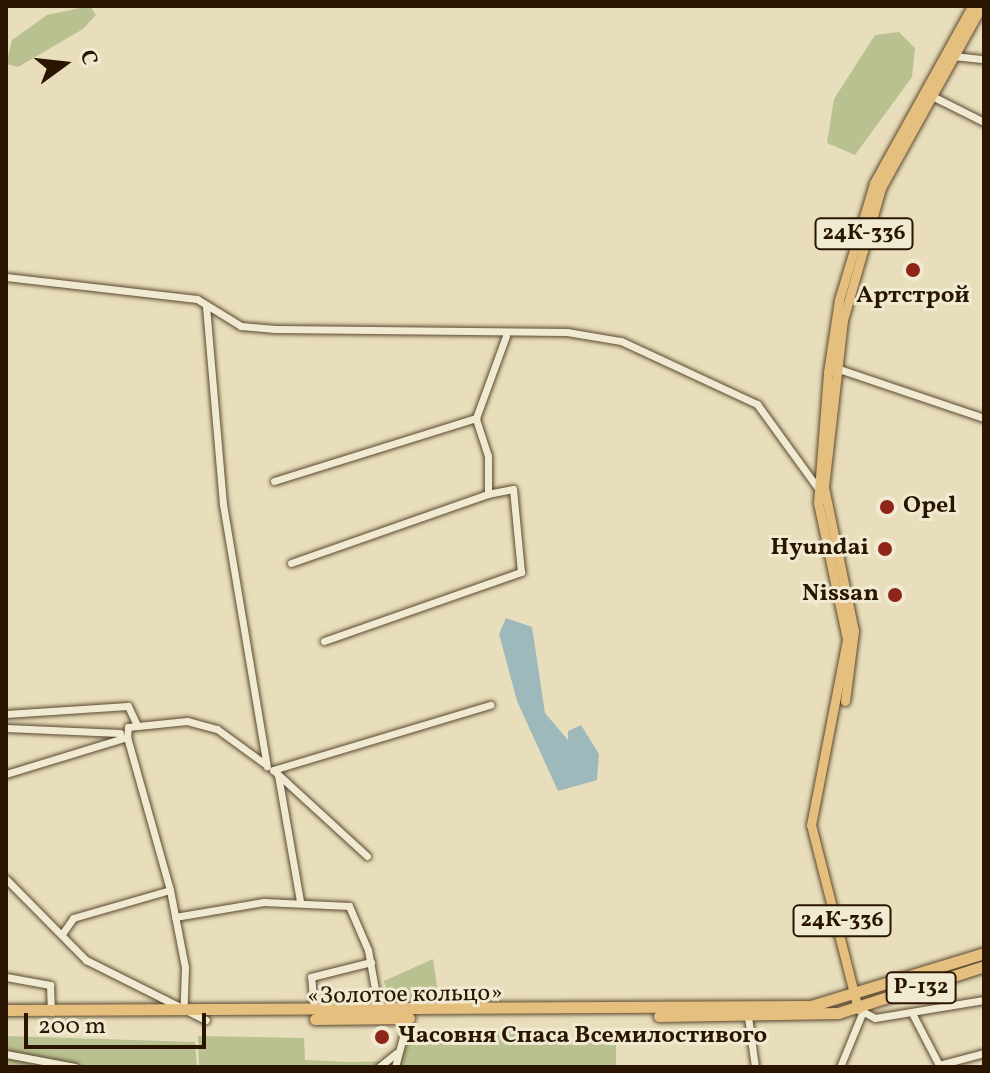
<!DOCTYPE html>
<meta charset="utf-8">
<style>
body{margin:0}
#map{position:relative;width:990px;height:1073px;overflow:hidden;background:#e9debb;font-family:Vollkorn,serif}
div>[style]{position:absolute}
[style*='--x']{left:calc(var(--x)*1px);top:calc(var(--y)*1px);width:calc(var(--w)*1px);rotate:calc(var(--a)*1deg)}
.green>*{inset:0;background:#b8c18f}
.water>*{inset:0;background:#9eb9bc}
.roads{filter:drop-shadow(0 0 2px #5a482f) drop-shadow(0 0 2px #5a482f)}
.minor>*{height:7px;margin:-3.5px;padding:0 3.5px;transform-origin:3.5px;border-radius:3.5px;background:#f1ead3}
.major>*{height:9px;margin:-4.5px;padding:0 4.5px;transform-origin:4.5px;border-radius:4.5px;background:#e4bf7e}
.highway>*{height:11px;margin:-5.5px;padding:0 5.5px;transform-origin:5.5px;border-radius:5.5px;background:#e4bf7e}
.dots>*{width:22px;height:22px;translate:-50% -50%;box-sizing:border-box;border:4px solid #f1ead3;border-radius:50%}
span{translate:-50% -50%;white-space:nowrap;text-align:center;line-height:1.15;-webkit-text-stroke:6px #f1ead3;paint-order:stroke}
.shield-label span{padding:2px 6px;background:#f1ead3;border:2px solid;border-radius:6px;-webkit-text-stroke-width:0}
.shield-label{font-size:22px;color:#2a1600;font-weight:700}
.poi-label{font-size:24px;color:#2a1600;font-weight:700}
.left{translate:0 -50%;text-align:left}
.right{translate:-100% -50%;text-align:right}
.street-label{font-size:24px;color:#2a1600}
.frame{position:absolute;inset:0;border:8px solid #2a1600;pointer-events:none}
.north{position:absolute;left:24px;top:24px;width:80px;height:80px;-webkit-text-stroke:6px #f1ead3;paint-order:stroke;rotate:75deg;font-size:22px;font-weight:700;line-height:32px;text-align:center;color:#2a1600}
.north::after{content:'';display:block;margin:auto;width:28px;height:36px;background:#2a1600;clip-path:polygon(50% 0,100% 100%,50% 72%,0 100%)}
.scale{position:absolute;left:24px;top:1013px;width:182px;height:36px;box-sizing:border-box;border:4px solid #2a1600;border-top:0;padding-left:10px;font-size:24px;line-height:28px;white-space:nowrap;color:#2a1600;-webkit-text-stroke:6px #f1ead3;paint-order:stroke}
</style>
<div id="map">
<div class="green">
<div style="clip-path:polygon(90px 6px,96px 15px,83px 29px,18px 67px,6px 64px,12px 40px,47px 15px)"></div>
<div style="clip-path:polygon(899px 32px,915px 48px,912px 77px,855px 155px,827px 143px,834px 99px,875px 35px)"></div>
<div style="clip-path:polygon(433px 959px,439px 1001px,390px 1003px,384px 981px)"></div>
<div style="clip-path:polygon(533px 1030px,554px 1039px,616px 1043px,616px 1067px,199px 1067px,198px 1036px,304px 1038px,305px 1060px,350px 1062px,393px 1061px,411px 1033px)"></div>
<div style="clip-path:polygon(6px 1036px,195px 1042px,197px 1067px,6px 1067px)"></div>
</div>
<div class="water">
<div style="clip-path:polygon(506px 618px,532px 627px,545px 713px,568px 740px,568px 731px,581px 725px,599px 754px,597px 780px,558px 791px,517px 701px,499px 634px)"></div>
</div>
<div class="roads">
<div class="minor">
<div style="--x:953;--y:56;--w:31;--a:6"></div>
<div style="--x:930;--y:95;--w:60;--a:26.6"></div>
<div style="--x:6;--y:277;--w:192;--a:6.6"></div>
<div style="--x:197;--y:299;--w:52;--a:31.5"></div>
<div style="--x:241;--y:326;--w:34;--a:5"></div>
<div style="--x:275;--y:329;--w:292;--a:0.6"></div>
<div style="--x:567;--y:332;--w:55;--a:9.5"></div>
<div style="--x:621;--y:341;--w:150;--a:24.9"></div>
<div style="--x:757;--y:404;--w:102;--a:54.1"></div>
<div style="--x:206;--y:306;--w:199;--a:85.1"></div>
<div style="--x:223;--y:504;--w:266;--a:80.5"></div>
<div style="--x:836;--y:368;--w:156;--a:18.7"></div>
<div style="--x:274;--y:481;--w:212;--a:-17.3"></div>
<div style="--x:476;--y:418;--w:87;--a:-69.9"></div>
<div style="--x:291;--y:563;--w:209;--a:-19.3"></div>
<div style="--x:324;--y:641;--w:209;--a:-19.3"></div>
<div style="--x:521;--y:572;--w:83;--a:-95.5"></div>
<div style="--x:513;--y:489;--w:25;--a:169"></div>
<div style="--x:488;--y:494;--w:38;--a:-90"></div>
<div style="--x:488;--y:456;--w:40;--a:-108"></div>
<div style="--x:6;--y:714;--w:122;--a:-3.8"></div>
<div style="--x:128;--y:706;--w:21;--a:65"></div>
<div style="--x:6;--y:728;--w:114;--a:2.5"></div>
<div style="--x:127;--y:737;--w:10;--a:-84"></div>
<div style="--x:128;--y:727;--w:59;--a:-5.8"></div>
<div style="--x:187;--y:721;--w:31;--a:15"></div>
<div style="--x:217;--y:729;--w:59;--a:36.1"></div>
<div style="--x:6;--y:774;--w:127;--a:-17"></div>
<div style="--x:127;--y:737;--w:159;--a:74.3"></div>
<div style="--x:170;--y:890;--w:78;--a:79"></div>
<div style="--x:185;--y:967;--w:38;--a:92"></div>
<div style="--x:278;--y:775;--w:128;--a:80.1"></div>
<div style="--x:367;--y:856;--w:127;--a:-137.5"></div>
<div style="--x:273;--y:770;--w:227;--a:-16.7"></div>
<div style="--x:6;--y:879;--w:114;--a:45.4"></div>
<div style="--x:86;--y:960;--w:134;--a:26.6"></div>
<div style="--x:175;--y:917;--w:90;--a:-9.6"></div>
<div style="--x:264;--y:902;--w:85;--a:2.7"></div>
<div style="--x:349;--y:906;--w:48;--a:66.6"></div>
<div style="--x:368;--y:950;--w:62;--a:79.8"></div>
<div style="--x:62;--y:934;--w:19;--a:-55"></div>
<div style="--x:73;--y:918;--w:101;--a:-16.1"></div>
<div style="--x:6;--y:977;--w:45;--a:10.3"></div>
<div style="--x:50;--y:985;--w:27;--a:88"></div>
<div style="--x:314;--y:1009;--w:32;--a:-95"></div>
<div style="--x:311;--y:977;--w:62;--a:-14"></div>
<div style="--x:858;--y:1009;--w:19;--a:28"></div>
<div style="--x:875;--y:1018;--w:110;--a:-9.4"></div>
<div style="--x:913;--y:1015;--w:56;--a:62.5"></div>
<div style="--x:939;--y:1065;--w:47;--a:-14.9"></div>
<div style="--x:748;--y:1017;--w:50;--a:82"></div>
<div style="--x:6;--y:1054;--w:70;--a:10.7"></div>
<div style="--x:379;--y:1067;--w:22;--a:-39"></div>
<div style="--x:395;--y:1067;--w:51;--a:-75.1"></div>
<div style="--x:840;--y:1067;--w:61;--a:-67.7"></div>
</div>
<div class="major">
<div style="--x:845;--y:701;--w:71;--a:-82.7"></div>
<div style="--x:854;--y:631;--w:147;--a:-101.8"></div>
<div style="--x:824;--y:487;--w:168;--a:-83.5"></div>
<div style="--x:843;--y:320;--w:137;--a:-73.9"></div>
<div style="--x:881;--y:188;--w:208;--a:-61"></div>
<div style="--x:858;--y:1009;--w:190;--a:-104.3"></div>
<div style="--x:811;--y:825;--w:189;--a:-79"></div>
<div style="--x:847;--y:639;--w:139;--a:-102"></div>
<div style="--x:818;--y:503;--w:131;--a:-85.6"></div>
<div style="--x:828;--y:372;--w:73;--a:-81.3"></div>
<div style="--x:839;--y:300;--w:122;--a:-73.3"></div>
<div style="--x:874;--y:183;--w:202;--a:-61"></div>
</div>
<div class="highway">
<div style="--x:6;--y:1010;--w:805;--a:-0.28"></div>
<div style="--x:811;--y:1006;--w:181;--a:-17"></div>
<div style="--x:659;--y:1016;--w:179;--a:-1"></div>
<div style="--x:838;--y:1013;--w:153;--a:-17.8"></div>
<div style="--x:315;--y:1019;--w:94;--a:-0.6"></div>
</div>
</div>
<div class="dots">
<div style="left:913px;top:270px;background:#8f2418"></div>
<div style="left:887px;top:507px;background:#8f2418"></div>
<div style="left:885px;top:549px;background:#8f2418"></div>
<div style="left:895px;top:595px;background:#8f2418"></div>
<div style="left:382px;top:1037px;background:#8f2418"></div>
</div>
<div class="shield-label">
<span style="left:864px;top:234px">24К-336</span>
<span style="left:842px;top:921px">24К-336</span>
<span style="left:921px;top:988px">Р-132</span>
</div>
<div class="poi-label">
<span style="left:913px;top:297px">Артстрой</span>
<span class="left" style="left:903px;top:507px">Opel</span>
<span class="right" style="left:869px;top:549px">Hyundai</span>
<span class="right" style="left:879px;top:595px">Nissan</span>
<span class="left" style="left:398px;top:1037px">Часовня Спаса Всемилостивого</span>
</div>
<div class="street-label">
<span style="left:405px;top:996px;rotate:-1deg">«Золотое кольцо»</span>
</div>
<div class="frame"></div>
<div class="north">С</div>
<div class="scale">200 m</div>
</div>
